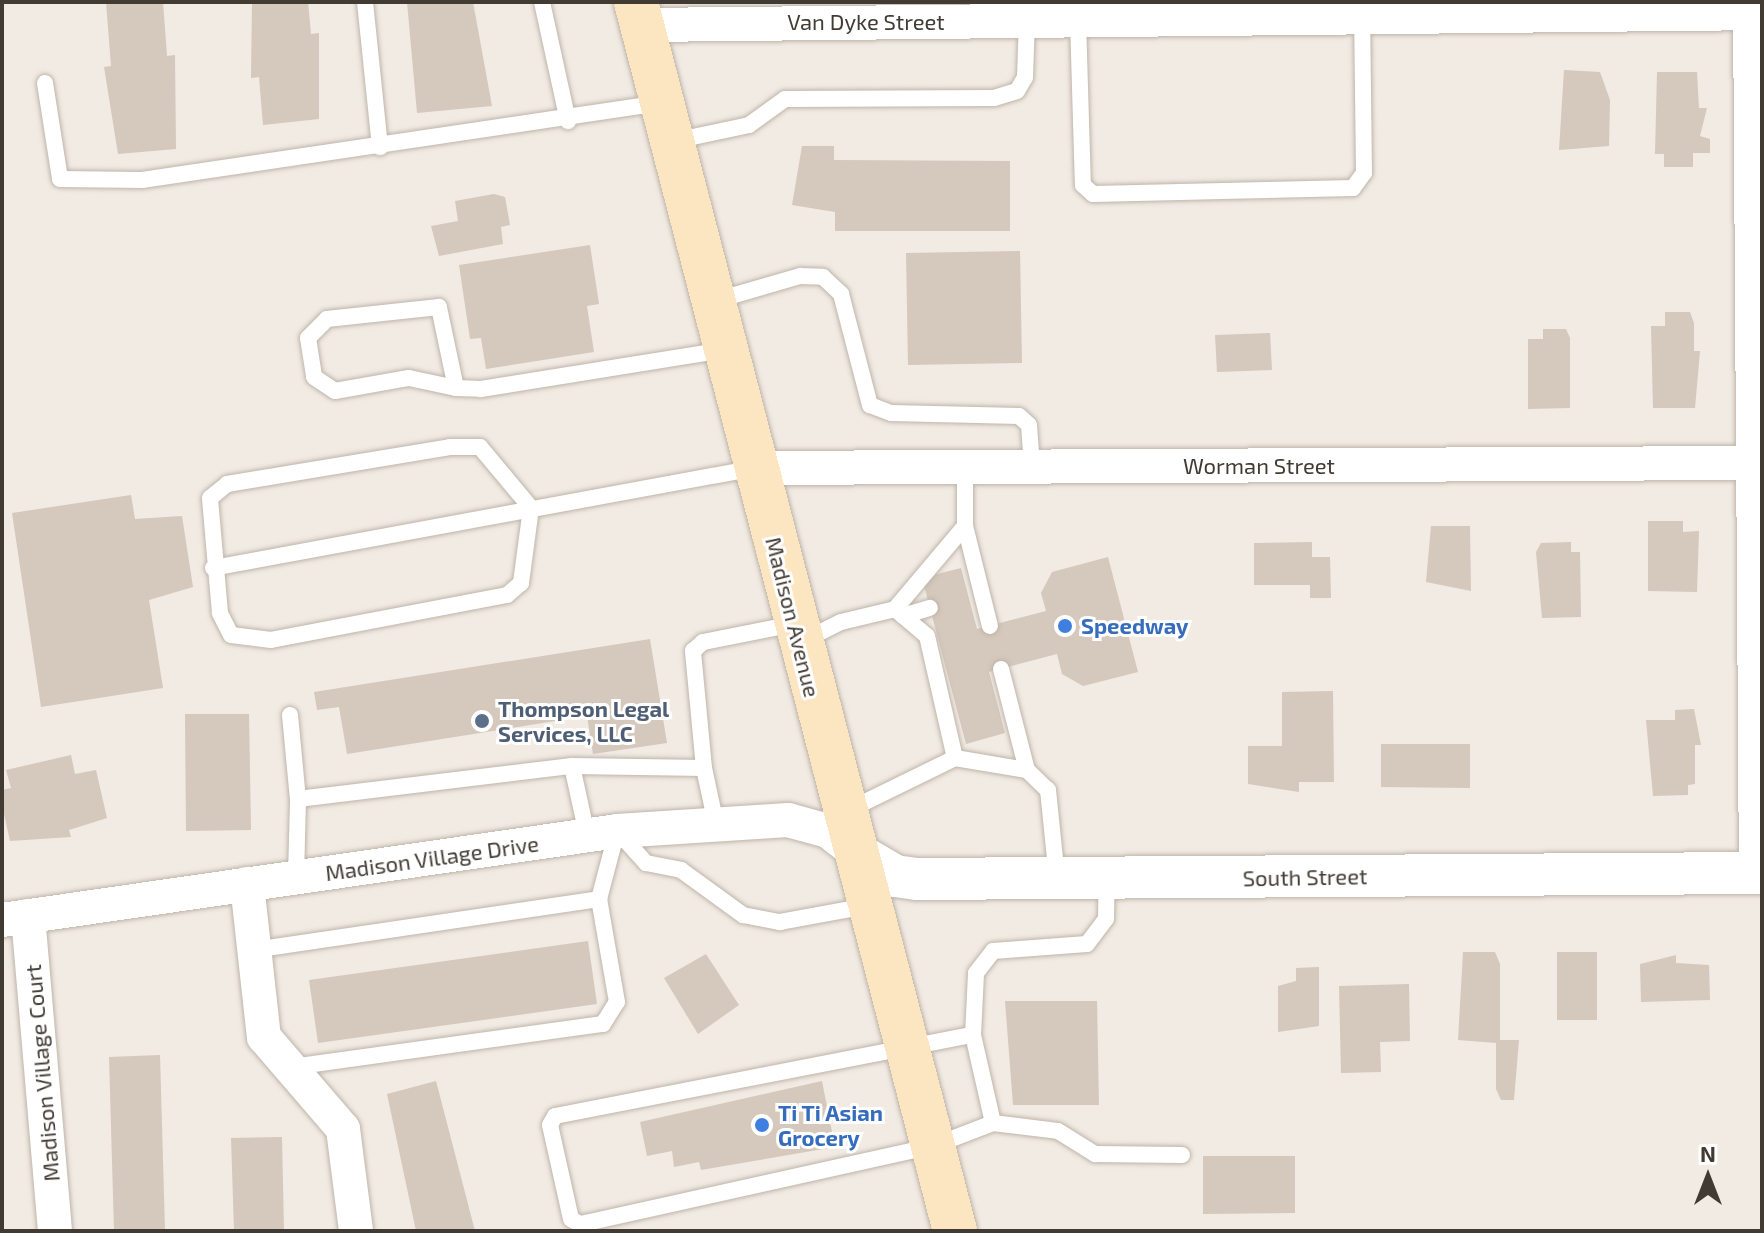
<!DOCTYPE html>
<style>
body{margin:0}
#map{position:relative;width:1764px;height:1233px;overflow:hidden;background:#f1ebe3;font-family:"Exo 2",sans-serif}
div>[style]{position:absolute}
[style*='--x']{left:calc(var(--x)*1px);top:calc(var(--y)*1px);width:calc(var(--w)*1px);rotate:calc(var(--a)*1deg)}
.building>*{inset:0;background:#d5c8bc}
.roads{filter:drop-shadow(0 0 2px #bfb4a9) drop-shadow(0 0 2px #bfb4a9)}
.service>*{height:16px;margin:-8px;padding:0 8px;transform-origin:8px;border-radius:8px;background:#fff}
.minor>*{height:34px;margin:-17px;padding:0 17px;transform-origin:17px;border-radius:17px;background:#fff}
.tertiary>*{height:42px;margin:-21px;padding:0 21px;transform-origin:21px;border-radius:21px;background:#fff}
.secondary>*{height:44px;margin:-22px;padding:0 22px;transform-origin:22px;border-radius:22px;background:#fce6c2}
.dots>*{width:22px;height:22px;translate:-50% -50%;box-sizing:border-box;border:4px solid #fff;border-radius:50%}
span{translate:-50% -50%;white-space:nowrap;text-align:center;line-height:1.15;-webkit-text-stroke:6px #fff;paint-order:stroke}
.street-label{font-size:22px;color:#423b34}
.shop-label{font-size:22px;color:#366cbe;font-weight:700}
.left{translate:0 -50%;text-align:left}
.service-label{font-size:22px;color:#4e5e75;font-weight:700}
.frame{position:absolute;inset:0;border:4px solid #423b34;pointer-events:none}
.north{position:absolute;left:1668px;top:1137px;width:80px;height:80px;-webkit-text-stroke:6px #fff;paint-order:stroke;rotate:0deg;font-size:22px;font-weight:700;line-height:32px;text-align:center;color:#423b34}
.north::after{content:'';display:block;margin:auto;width:28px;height:36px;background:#423b34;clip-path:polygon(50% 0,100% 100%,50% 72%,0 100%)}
</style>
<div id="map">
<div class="building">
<div style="clip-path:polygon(106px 2px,163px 2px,167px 56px,175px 55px,176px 149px,118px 154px,104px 67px,111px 66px)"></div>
<div style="clip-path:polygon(252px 2px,308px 2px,311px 34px,319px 33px,319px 119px,263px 125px,259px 77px,251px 78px)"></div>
<div style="clip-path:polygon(407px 2px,473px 2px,492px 106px,417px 113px)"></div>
<div style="clip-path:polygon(1564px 70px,1600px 72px,1610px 100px,1609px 146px,1559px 150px)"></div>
<div style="clip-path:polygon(1657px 72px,1697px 72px,1699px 108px,1707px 108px,1700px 136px,1710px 139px,1710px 153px,1693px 153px,1693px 167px,1664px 167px,1664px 154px,1655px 154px)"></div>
<div style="clip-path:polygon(802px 146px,834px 146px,834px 160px,1010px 161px,1010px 231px,835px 231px,835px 212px,792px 205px)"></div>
<div style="clip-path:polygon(494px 194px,505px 197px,510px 225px,501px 227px,503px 244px,439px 256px,431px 226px,458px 221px,455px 201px)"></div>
<div style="clip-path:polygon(590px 245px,599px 304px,587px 306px,594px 352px,486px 369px,481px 338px,470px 339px,459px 265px)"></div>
<div style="clip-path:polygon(1020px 251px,1022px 363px,908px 365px,906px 253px)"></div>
<div style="clip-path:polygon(1665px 312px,1690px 312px,1694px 323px,1694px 351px,1700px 351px,1695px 408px,1653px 408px,1651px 326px,1665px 326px)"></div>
<div style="clip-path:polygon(1543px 329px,1566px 329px,1570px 338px,1570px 408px,1528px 409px,1528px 339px,1543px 339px)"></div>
<div style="clip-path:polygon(1270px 333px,1272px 370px,1217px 372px,1215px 335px)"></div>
<div style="clip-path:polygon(131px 495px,135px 519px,182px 516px,193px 587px,149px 600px,163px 688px,41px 707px,12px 513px)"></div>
<div style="clip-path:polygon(1648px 521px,1683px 521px,1683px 532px,1699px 531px,1697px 592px,1648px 591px)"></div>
<div style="clip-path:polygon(1431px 526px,1470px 526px,1471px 591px,1426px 582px)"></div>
<div style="clip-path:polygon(1312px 542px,1312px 557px,1330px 557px,1331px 598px,1310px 598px,1310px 585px,1254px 585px,1254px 543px)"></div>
<div style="clip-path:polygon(1571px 542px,1571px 552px,1580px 552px,1581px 617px,1542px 618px,1536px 552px,1541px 543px)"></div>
<div style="clip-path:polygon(1108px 557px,1138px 672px,1083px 686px,1062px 674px,1057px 654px,989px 672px,1005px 733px,966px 744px,922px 578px,961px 568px,977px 629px,1046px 611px,1041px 593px,1052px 572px)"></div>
<div style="clip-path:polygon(650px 639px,667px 743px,593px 754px,587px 716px,347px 754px,339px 707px,317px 710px,314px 692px)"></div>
<div style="clip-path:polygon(1333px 691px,1334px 782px,1299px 782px,1299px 792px,1248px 784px,1248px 746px,1282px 746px,1282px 692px)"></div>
<div style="clip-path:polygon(1694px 709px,1701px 745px,1695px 745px,1695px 784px,1688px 785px,1688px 795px,1653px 796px,1646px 720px,1675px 720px,1675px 710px)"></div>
<div style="clip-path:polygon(185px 714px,249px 714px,251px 830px,186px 831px)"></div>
<div style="clip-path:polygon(1381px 744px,1470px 744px,1470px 788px,1381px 787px)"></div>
<div style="clip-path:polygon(71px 755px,75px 774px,96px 770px,107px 818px,69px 830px,71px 837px,10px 841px,2px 805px,2px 790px,11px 788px,6px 770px)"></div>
<div style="clip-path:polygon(588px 941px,597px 1004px,318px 1043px,309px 980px)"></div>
<div style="clip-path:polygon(1463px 952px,1495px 952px,1500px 964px,1500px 1040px,1519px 1040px,1514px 1100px,1501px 1100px,1496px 1089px,1496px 1043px,1458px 1040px)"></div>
<div style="clip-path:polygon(1557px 952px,1597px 952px,1597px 1020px,1557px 1020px)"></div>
<div style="clip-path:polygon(706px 954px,739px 1005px,698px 1034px,664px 978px)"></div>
<div style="clip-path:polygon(1676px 955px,1676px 963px,1709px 965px,1710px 1000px,1641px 1002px,1640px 964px)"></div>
<div style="clip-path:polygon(1319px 967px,1319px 1026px,1278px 1032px,1278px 986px,1296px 981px,1296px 968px)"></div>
<div style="clip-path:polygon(1409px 984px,1410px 1041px,1380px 1042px,1381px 1072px,1341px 1073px,1339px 986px)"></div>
<div style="clip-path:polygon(1005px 1001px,1097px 1001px,1099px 1105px,1013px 1105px)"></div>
<div style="clip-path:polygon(160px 1055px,165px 1231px,114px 1231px,109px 1057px)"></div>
<div style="clip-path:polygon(436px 1081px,475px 1231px,416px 1231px,387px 1094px)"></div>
<div style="clip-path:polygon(822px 1081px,835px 1147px,701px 1170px,699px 1162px,674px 1167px,672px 1151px,647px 1156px,640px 1122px)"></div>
<div style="clip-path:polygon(282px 1137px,284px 1231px,234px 1231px,231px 1138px)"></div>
<div style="clip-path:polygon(1203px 1156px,1295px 1156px,1295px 1213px,1203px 1214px)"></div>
</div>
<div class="roads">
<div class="service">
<div style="--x:365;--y:2;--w:146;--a:84.1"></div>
<div style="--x:542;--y:2;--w:122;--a:77.7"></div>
<div style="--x:1078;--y:20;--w:165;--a:88.3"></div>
<div style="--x:1083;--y:185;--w:13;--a:42"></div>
<div style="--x:1093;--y:194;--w:260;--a:-1.3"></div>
<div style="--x:1353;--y:188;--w:19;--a:-54"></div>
<div style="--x:1364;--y:173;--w:155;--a:-90.7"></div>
<div style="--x:45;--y:83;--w:97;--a:81.1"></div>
<div style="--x:60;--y:179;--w:82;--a:0.7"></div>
<div style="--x:142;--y:180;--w:525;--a:-8.44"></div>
<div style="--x:674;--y:141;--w:77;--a:-12"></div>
<div style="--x:749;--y:125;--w:44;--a:-35.8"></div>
<div style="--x:785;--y:99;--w:209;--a:-0.3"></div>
<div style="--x:994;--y:98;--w:24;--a:-17"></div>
<div style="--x:1017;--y:91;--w:16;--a:-60"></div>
<div style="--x:1025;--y:77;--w:56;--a:-88"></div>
<div style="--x:714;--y:301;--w:90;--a:-16.2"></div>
<div style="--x:800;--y:276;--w:23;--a:2"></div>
<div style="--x:823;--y:277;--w:25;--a:43"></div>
<div style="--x:841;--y:294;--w:115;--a:75.4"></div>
<div style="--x:870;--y:405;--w:22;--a:21"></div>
<div style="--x:891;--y:413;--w:128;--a:1.3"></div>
<div style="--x:1019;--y:416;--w:13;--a:42"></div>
<div style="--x:1029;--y:425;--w:42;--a:85.9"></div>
<div style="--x:456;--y:388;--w:83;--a:-101.9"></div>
<div style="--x:439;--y:307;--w:113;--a:173.9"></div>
<div style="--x:327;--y:319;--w:27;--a:135"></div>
<div style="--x:308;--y:338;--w:39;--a:81"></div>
<div style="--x:314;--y:377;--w:25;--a:34"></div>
<div style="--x:335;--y:391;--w:75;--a:-10"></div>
<div style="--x:409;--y:378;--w:48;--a:12"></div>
<div style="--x:456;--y:388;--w:25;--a:2"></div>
<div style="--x:481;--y:389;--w:247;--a:-9.1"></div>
<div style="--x:450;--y:447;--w:30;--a:0"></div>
<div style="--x:480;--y:447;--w:80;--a:50.1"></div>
<div style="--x:531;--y:508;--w:76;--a:97.6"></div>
<div style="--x:521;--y:583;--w:18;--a:139"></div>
<div style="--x:507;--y:595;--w:240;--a:169.2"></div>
<div style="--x:271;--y:640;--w:40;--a:-172.9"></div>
<div style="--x:231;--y:635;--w:25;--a:-117"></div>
<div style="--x:220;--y:613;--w:115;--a:-95"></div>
<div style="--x:210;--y:498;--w:22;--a:-39"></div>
<div style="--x:227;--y:484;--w:226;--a:-9.4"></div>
<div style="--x:965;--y:526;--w:103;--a:76"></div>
<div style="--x:213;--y:568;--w:551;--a:-10.45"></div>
<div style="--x:895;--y:609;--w:109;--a:-49.9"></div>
<div style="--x:965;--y:526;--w:59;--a:-90"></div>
<div style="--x:903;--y:616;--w:28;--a:-17"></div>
<div style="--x:803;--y:641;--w:42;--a:-26.6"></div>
<div style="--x:841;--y:622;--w:56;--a:-13.5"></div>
<div style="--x:895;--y:609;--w:42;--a:40.2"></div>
<div style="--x:927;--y:636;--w:125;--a:77.1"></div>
<div style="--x:955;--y:758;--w:120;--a:153.9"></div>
<div style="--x:1001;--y:669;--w:104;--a:75.6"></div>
<div style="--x:290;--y:715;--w:84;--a:84.6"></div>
<div style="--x:955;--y:758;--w:73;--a:9.5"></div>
<div style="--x:1027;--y:770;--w:29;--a:44"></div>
<div style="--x:1048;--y:790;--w:88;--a:84.2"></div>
<div style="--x:572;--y:766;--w:132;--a:0.9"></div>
<div style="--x:704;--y:768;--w:57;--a:77.9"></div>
<div style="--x:704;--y:768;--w:118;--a:-95.4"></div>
<div style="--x:693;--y:651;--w:13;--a:-42"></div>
<div style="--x:703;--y:642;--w:93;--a:-11.2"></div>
<div style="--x:618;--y:832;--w:42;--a:47.9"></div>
<div style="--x:646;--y:863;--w:36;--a:11"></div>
<div style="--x:681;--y:870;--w:77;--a:36"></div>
<div style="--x:743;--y:915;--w:38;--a:11"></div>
<div style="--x:780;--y:922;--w:88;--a:-10.4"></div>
<div style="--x:296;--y:877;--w:78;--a:-88.5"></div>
<div style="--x:298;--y:799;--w:276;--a:-6.9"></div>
<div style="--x:572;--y:766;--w:71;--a:77.7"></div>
<div style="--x:254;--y:950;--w:349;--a:-8.4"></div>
<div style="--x:599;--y:899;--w:70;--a:-75.2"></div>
<div style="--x:973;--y:1035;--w:90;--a:77.2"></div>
<div style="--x:993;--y:1123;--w:64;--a:159"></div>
<div style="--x:933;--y:1146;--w:362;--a:167.5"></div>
<div style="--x:580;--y:1224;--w:10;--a:-151"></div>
<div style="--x:571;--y:1219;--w:96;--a:-102.6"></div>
<div style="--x:550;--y:1125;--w:10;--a:-61"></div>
<div style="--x:555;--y:1116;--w:426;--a:-11"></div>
<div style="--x:973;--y:1035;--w:62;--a:-87.2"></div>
<div style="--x:976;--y:973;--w:28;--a:-52"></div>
<div style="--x:993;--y:951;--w:94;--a:-4.3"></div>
<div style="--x:1087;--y:944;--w:31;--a:-53"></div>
<div style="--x:1106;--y:919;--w:39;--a:-89"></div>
<div style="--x:292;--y:1067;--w:314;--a:-7.9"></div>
<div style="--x:603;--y:1024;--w:26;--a:-58"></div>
<div style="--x:617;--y:1002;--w:105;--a:-99.9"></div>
<div style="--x:993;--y:1123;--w:65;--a:7"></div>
<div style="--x:1058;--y:1131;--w:44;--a:31.9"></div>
<div style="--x:1095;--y:1154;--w:87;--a:0.7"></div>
</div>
<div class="minor">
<div style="--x:1750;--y:2;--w:871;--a:89.61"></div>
<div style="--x:642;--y:25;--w:1120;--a:-0.61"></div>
<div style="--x:757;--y:468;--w:1005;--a:-0.29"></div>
<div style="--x:247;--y:884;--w:154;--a:83.7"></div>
<div style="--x:264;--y:1037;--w:121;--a:49.3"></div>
<div style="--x:343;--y:1129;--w:103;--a:82.7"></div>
<div style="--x:28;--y:916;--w:316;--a:85.1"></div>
<div style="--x:2;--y:920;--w:621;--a:-8.23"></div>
<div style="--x:617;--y:831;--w:171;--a:-3.7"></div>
<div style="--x:788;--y:820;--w:41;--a:15.4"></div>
<div style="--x:828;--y:831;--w:36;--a:38"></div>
</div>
<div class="tertiary">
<div style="--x:856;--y:853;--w:45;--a:30.5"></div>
<div style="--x:895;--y:876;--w:22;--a:8"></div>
<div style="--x:917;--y:879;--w:845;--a:-0.41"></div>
</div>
<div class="secondary">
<div style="--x:636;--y:2;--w:1270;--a:75.45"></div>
</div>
</div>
<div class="dots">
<div style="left:1065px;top:626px;background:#3f7fe0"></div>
<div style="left:482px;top:721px;background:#5c6f8a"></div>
<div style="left:762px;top:1125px;background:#3f7fe0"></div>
</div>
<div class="street-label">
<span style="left:866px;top:22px">Van Dyke Street</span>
<span style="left:1259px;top:466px">Worman Street</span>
<span style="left:793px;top:617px;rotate:76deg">Madison Avenue</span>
<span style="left:432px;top:858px;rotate:-8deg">Madison Village Drive</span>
<span style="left:1305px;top:877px;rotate:-1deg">South Street</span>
<span style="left:42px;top:1073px;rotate:-95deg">Madison Village Court</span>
</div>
<div class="shop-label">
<span class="left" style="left:1081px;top:626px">Speedway</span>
<span class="left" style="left:778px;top:1125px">Ti Ti Asian<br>Grocery</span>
</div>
<div class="service-label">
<span class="left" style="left:498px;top:721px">Thompson Legal<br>Services, LLC</span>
</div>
<div class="frame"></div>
<div class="north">N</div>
</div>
